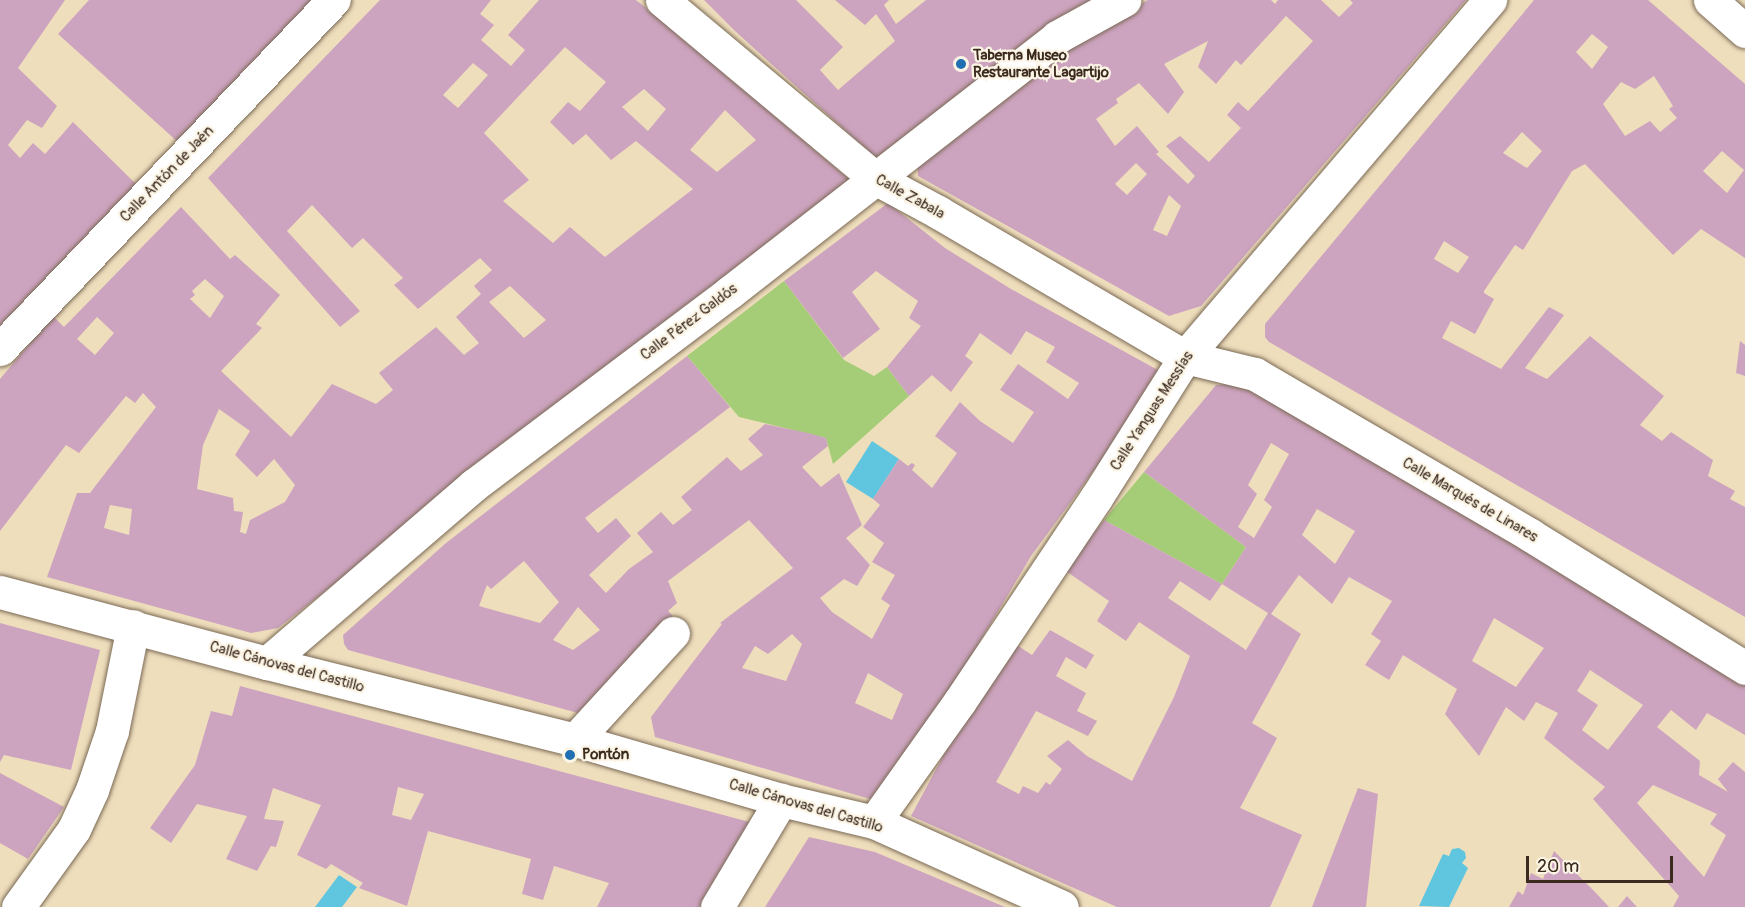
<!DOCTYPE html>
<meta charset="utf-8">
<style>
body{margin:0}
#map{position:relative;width:1745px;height:907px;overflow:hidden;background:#efdebc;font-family:Pangolin,sans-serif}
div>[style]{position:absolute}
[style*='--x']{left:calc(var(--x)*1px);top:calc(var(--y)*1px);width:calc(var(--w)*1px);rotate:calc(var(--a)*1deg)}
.green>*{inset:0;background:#a5cd78}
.water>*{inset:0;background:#60c5de}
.building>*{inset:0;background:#cda4bf}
.roads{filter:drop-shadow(0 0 2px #7a6955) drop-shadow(0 0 2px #7a6955)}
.minor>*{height:33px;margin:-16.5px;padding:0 16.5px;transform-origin:16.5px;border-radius:16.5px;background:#fff}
.dots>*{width:16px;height:16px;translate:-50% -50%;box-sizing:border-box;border:3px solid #fcf5e5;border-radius:50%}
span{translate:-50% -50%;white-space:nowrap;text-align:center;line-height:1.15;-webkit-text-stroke:4.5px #fcf5e5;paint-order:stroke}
.poi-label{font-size:15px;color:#3b2a1e;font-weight:700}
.left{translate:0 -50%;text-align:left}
.street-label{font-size:15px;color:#3b2a1e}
.scale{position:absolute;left:1526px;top:856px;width:147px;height:27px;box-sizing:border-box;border:3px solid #3b2a1e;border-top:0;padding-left:8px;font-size:18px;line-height:21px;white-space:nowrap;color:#3b2a1e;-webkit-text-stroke:4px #fcf5e5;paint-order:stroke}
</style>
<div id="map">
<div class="green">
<div style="clip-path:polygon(784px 281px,844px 360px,874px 376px,887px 367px,909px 396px,833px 464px,826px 438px,739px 417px,687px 356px)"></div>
<div style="clip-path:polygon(1144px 472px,1246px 547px,1222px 584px,1104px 520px)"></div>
</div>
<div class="water">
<div style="clip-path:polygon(872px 441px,899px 459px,873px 499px,846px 482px)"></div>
<div style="clip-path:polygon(1459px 848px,1465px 852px,1466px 858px,1462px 863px,1468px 868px,1449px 907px,1419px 906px,1443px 854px,1449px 856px,1452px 849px)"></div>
<div style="clip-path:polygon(339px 875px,357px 887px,342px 907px,315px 907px)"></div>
</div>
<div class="building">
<div style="clip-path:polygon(0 0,65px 0,18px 68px,57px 106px,42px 128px,27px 120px,8px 145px,20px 158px,33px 143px,45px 154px,73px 122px,138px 186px,0 333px)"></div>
<div style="clip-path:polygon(89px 0,313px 0,179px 143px,58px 34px)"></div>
<div style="clip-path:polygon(evenodd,380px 0,491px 0,480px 14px,494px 25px,481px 40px,511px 66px,525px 50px,508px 35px,539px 0,636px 0,697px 48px,851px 181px,278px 628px,251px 633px,47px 577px,77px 493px,90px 493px,156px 407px,143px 393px,135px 403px,126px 396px,79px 453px,66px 445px,0 531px,0 379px,53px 316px,64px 327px,181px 207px,230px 259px,235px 255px,280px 295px,256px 324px,262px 328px,221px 371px,291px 437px,332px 384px,376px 404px,393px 390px,379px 373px,436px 327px,464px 355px,479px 343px,456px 317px,481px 294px,474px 286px,492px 270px,480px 258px,418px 309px,394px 285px,403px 278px,363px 238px,352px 248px,312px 205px,287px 231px,360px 311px,340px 327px,208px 178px,380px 0,565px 47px,606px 82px,580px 111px,568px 102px,550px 122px,573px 145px,586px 134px,611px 160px,636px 141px,693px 189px,605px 257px,570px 227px,553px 243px,503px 201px,529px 180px,484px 133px,565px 47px,380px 0,473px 63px,488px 75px,458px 108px,443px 95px,473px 63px,380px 0,644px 89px,666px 109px,648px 131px,622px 107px,644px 89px,380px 0,725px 110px,756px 140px,717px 172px,690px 150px,725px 110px,380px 0,205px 279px,224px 296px,210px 318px,190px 299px,195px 295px,192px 291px,205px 279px,380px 0,510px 286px,546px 320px,524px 338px,489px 302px,510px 286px,380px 0,97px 317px,114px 333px,95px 355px,77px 339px,97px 317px,380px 0,219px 409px,250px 431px,235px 455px,257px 477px,274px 459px,295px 485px,285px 502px,250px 520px,246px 534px,240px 532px,243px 512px,234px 511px,233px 498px,197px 489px,203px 445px,219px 409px,380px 0,110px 505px,132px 509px,129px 535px,104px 528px,110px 505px)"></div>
<div style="clip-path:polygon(704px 0,796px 0,843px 47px,820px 70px,838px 90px,895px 41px,876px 14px,865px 25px,835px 0,889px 0,884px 5px,896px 24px,926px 0,1098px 0,880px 162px,735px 31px)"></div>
<div style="clip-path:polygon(evenodd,1148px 0,1271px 0,1275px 4px,1278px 0,1321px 0,1339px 17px,1353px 3px,1350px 0,1466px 0,1201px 306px,1169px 316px,918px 176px,917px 162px,977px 109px,1103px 24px,1148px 0,1286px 16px,1313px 41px,1248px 111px,1238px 102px,1227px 115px,1241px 128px,1209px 162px,1180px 136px,1166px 146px,1195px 176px,1188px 184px,1156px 154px,1159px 152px,1137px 126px,1115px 146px,1096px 119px,1118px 103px,1116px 99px,1139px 83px,1168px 114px,1184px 92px,1164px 64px,1208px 41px,1198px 67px,1216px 84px,1236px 60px,1241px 65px,1286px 16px,1148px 0,1136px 163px,1147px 174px,1127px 195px,1115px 184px,1136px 163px,1148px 0,1169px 195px,1181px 206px,1167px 236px,1153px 230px,1169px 195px)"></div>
<div style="clip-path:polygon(evenodd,1534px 0,1648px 0,1745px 84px,1745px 258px,1701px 229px,1673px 255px,1585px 164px,1572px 171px,1523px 250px,1515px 245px,1484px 291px,1484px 293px,1494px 299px,1475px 334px,1451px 321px,1442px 338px,1501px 369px,1549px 307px,1564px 315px,1525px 368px,1547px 379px,1590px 336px,1664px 396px,1640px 425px,1662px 441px,1671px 432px,1713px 460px,1708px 476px,1735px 491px,1730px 499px,1745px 507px,1745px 617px,1269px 342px,1265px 337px,1265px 324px,1534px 0,1592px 34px,1608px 47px,1592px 69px,1576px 52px,1592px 34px,1534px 0,1654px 76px,1673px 106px,1669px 109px,1677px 118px,1660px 132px,1650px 121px,1625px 136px,1603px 104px,1621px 82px,1635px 89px,1654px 76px,1534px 0,1522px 132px,1542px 151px,1527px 168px,1503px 153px,1522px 132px,1534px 0,1722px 151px,1744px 170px,1727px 193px,1703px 171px,1722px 151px,1534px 0,1444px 241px,1469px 257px,1458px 273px,1434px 259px,1444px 241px)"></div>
<div style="clip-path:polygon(evenodd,888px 203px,945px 248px,1011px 289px,1165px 374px,1031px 556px,884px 803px,655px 737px,651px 717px,722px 624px,720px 623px,793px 568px,749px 520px,668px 581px,677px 603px,668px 611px,673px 616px,578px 713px,348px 650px,344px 644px,343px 635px,446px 543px,687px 356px,730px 407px,585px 518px,598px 533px,616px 518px,631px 536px,589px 575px,606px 593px,629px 569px,653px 552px,637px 533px,661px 512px,673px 525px,692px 510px,681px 497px,727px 457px,741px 471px,763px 455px,748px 439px,765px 424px,808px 433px,826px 438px,828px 446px,802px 467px,821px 487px,839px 473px,862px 525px,846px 538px,870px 565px,857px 586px,844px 579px,820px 598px,832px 612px,872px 639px,890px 605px,881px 599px,895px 575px,872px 562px,884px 543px,863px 527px,880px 505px,873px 499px,899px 459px,908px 466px,912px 463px,915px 465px,912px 470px,932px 488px,957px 453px,935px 436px,960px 402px,980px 421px,1013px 443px,1034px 412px,1000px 390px,1018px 364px,1068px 399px,1079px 383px,1046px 362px,1055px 347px,1026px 331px,1011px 355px,980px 333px,965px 356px,973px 362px,951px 392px,932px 375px,909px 396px,887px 367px,921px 326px,909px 318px,918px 301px,876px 271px,852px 292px,880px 329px,843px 358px,784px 281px,888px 203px,524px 561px,559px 602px,540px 623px,479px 606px,487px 585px,491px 589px,524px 561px,888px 203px,578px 607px,600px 630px,573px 650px,553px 640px,578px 607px,888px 203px,792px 634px,802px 644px,786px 681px,742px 668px,755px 646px,768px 654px,792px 634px,888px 203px,868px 673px,903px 694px,892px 720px,855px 703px,868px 673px)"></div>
<div style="clip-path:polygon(1740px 341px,1745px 345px,1745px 376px,1736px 373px)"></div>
<div style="clip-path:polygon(evenodd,1236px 383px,1533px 545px,1745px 671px,1745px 735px,1707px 713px,1696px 730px,1671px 710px,1657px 727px,1700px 761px,1699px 775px,1728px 792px,1718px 779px,1733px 762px,1745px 772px,1745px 907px,1673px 907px,1679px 896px,1593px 799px,1605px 787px,1544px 738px,1558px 713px,1536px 702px,1524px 721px,1506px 707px,1479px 756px,1445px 714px,1457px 689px,1403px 655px,1389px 680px,1365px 665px,1381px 641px,1371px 634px,1392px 601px,1349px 577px,1332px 604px,1299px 575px,1271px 614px,1301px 634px,1252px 723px,1277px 738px,1240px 808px,1302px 835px,1270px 907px,1117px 907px,911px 816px,963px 719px,1012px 642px,1032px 655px,1050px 630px,1094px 655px,1086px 669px,1066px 657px,1056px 676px,1086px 693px,1077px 711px,1097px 721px,1088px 736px,1036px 711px,996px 782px,1019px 794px,1023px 786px,1038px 793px,1046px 782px,1050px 785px,1062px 769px,1047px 756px,1068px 740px,1087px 756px,1132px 781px,1174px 697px,1190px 656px,1139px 622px,1126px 641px,1097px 621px,1109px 601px,1063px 569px,1104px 520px,1222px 584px,1210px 601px,1180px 581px,1168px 598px,1246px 650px,1268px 613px,1222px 584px,1246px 547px,1144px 472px,1216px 385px,1236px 383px,1271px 443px,1289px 454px,1264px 500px,1272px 507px,1254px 538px,1238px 527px,1257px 494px,1248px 485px,1271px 443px,1236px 383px,1317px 509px,1355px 531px,1335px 564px,1302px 535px,1317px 509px,1236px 383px,1494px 618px,1544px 648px,1516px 687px,1472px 661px,1494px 618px,1236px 383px,1590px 670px,1643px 705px,1608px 750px,1582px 730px,1598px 705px,1577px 691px,1590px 670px,1236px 383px,1653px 785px,1717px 814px,1710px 824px,1726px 835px,1704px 877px,1637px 803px,1653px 785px)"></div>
<div style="clip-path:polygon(0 623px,100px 650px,71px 770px,4px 755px,0 762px)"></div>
<div style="clip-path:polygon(evenodd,240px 686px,387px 725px,757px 824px,706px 907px,597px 907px,609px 883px,554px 866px,543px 900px,522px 894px,531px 859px,428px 831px,407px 906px,359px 888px,363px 883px,331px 864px,326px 869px,297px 855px,321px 805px,273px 788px,264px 819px,284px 821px,276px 847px,271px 846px,257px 871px,226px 859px,247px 816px,197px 804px,171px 843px,150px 828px,195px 765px,211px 711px,232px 716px,240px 686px,398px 787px,424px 794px,411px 820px,392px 815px,398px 787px)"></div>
<div style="clip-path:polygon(0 773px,64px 807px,28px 859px,0 843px)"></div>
<div style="clip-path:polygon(1358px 788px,1378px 794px,1366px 907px,1312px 907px)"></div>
<div style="clip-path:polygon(809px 837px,875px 852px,1005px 907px,765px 907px)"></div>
<div style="clip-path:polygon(1554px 851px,1596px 893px,1609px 907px,1509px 907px,1518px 891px,1523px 895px,1531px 873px,1543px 879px)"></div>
<div style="clip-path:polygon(1627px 896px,1637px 907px,1618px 907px)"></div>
</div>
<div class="roads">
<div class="minor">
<div style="--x:662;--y:0;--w:278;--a:39.9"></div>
<div style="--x:875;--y:178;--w:72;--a:28.4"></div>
<div style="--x:938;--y:212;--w:286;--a:30.4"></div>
<div style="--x:1185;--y:357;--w:72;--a:13.7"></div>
<div style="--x:1255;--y:374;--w:319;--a:30.3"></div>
<div style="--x:1530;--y:535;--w:253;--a:31.7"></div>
<div style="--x:1710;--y:0;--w:47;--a:41.5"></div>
<div style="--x:0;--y:349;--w:483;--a:-46.3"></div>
<div style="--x:0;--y:592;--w:276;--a:14.9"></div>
<div style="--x:267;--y:663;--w:317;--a:14"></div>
<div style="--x:575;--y:740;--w:215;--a:16.2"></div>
<div style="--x:781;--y:800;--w:96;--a:13.3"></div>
<div style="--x:874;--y:822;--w:206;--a:24.3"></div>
<div style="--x:267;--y:663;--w:273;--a:-40.7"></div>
<div style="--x:474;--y:485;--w:321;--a:-37"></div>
<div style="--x:730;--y:292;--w:415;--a:-37.9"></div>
<div style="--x:1057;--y:37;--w:77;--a:-28.9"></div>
<div style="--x:575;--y:740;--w:145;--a:-47.5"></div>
<div style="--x:874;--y:822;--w:148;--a:-54.6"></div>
<div style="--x:960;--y:701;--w:244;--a:-56.2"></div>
<div style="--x:1096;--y:498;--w:167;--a:-57.7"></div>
<div style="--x:1185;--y:357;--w:470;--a:-49.5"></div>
<div style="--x:18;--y:907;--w:96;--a:-54.3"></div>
<div style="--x:74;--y:829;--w:43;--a:-65.2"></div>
<div style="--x:92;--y:790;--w:62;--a:-71.3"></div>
<div style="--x:112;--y:731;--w:107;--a:-78.7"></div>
<div style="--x:717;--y:907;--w:125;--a:-59.1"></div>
</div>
</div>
<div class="dots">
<div style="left:961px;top:64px;background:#1f6fb2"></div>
<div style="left:570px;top:755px;background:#1f6fb2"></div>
</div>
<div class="poi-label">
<span class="left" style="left:973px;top:64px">Taberna Museo<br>Restaurante Lagartijo</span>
<span class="left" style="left:582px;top:755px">Pontón</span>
</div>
<div class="street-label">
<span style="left:167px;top:174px;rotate:-46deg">Calle Antón de Jaén</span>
<span style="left:910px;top:197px;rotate:29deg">Calle Zabala</span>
<span style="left:689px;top:322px;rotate:-37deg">Calle Pérez Galdós</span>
<span style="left:1152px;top:411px;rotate:-57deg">Calle Yanguas Messías</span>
<span style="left:1470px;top:500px;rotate:30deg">Calle Marqués de Linares</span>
<span style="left:287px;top:667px;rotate:15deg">Calle Cánovas del Castillo</span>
<span style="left:806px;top:806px;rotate:16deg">Calle Cánovas del Castillo</span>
</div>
<div class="scale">20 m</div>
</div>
